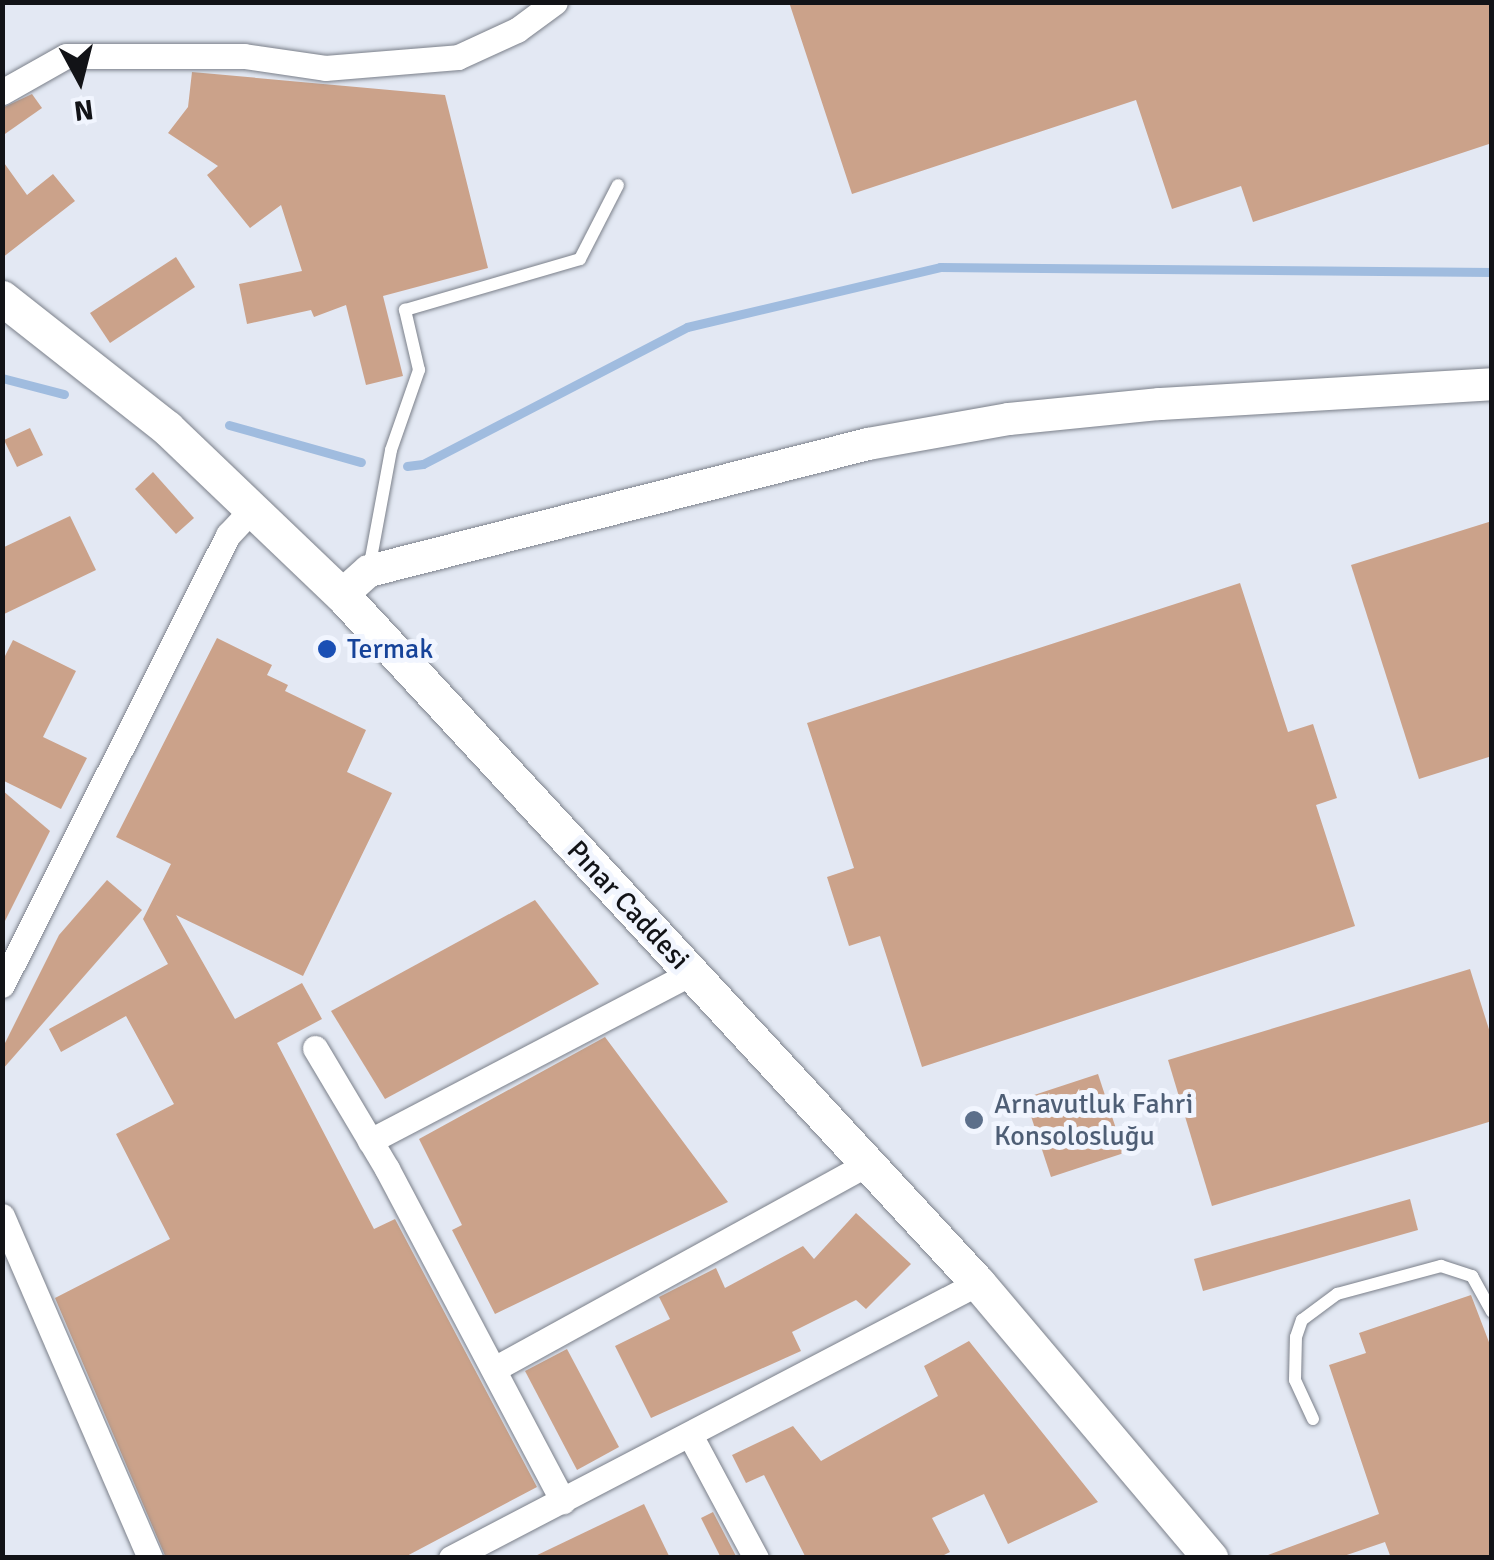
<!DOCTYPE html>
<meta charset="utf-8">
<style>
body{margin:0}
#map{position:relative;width:1494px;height:1560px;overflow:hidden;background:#e3e8f3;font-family:Signika,sans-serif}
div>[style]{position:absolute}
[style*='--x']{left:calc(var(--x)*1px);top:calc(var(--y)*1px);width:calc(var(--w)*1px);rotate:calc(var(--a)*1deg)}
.stream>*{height:9px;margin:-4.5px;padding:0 4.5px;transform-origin:4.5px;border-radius:4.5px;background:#a0bcdf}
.building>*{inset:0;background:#cba28a}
.roads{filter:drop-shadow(0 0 2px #7b808a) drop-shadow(0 0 2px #7b808a)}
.service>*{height:12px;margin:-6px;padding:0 6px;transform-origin:6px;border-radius:6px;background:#fff}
.minor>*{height:25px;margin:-12.5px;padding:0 12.5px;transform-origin:12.5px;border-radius:12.5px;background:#fff}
.tertiary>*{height:32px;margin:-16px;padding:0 16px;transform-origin:16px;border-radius:16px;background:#fff}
.secondary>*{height:35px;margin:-17.5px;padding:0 17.5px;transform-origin:17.5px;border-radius:17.5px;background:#fff}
.dots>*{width:28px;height:28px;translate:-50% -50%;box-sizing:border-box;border:5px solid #f1f5fe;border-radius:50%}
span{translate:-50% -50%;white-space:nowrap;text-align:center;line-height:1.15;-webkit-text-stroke:10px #f1f5fe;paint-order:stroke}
.transit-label{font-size:28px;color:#164399}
.left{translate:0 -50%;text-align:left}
.street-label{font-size:28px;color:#121317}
.service-label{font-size:28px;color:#4e5e75}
.frame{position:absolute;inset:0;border:5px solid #121317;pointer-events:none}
.north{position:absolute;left:30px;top:30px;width:100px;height:100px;-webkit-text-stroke:8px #f1f5fe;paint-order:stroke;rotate:173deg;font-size:28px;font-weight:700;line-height:40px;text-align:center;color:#121317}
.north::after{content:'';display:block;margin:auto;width:35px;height:45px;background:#121317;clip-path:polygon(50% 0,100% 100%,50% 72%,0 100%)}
</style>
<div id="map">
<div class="stream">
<div style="--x:2;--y:378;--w:64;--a:14.5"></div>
<div style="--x:229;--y:425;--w:137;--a:15.7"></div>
<div style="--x:407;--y:466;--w:16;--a:-7"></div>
<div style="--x:423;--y:464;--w:297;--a:-27.4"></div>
<div style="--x:687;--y:327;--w:260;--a:-13.3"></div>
<div style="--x:940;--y:267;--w:552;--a:0.52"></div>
</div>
<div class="building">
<div style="clip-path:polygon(789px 2px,1492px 2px,1492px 143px,1253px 222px,1241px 186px,1172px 209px,1136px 100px,852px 194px)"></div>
<div style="clip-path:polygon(192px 72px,445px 95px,488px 268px,383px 296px,403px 376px,366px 385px,346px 305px,314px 317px,311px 310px,247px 324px,239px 284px,302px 271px,281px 205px,250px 228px,207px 175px,218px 166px,168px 133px,188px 107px)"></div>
<div style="clip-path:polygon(32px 94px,42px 108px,2px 136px,2px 108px)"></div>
<div style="clip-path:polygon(2px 160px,27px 195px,53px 174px,75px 201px,2px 258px)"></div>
<div style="clip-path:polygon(176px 257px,195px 287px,110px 343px,90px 313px)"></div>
<div style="clip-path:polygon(30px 428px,43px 455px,17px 467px,4px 440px)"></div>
<div style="clip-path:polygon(153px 472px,194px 518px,176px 534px,135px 489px)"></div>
<div style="clip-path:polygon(70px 516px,96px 570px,2px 615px,2px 548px)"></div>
<div style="clip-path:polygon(1492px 521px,1492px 756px,1419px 779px,1351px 565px)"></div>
<div style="clip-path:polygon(1240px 583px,1288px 732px,1313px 724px,1337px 798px,1316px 805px,1355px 926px,922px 1067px,880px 936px,849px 946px,827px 877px,854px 868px,807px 723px)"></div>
<div style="clip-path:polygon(217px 638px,272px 665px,267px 675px,288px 685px,285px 691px,366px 730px,347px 772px,392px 793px,303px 976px,176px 915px,235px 1019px,302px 983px,322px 1019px,277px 1043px,374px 1229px,395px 1219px,537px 1487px,403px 1558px,166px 1558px,55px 1298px,170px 1239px,116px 1134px,174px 1104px,126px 1016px,61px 1052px,49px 1029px,168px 964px,143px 919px,171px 864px,116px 837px)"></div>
<div style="clip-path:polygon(13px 640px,76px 671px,43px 737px,87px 758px,61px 809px,2px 780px,2px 662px)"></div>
<div style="clip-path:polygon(2px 790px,50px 831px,2px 927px)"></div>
<div style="clip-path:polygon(107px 880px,142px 910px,2px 1070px,2px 1049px,59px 935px)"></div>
<div style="clip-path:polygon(535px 900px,599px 984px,385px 1099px,331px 1011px)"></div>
<div style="clip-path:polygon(1470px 969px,1492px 1039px,1492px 1121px,1212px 1206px,1168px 1060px)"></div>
<div style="clip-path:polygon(605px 1037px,728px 1202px,495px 1314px,452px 1230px,462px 1225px,419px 1139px)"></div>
<div style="clip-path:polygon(1098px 1074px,1124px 1153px,1051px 1177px,1025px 1098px)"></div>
<div style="clip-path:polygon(1410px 1199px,1418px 1230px,1203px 1291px,1194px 1259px)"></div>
<div style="clip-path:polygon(856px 1213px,911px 1264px,866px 1309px,856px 1300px,792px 1332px,801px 1351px,651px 1418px,615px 1346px,670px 1319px,659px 1297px,716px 1268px,725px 1288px,803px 1246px,814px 1259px)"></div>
<div style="clip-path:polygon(1471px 1295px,1492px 1350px,1492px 1558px,1391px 1558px,1385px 1542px,1338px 1558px,1260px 1558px,1379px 1514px,1329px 1365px,1366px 1353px,1359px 1333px)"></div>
<div style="clip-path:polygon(969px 1341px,1098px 1502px,1008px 1544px,984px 1494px,932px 1518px,950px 1552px,938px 1558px,806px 1558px,764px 1475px,746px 1483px,732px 1455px,793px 1426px,821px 1461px,938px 1396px,924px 1366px)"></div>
<div style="clip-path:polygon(567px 1349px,619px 1447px,577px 1470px,525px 1371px)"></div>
<div style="clip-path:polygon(644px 1504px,670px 1558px,531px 1558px)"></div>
<div style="clip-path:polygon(713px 1512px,737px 1558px,721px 1558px,701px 1518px)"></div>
</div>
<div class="roads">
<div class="service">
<div style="--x:369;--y:569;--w:121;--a:-79.5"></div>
<div style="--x:391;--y:450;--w:85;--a:-70.7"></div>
<div style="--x:419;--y:370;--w:62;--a:-103.1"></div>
<div style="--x:405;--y:310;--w:182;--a:-16.2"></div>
<div style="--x:580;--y:259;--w:83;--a:-62.8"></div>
<div style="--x:1313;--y:1419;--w:43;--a:-114.8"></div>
<div style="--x:1295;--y:1380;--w:43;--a:-88.7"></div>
<div style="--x:1296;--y:1337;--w:18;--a:-71"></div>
<div style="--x:1302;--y:1320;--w:44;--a:-36.6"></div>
<div style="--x:1337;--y:1294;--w:108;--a:-15.1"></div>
<div style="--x:1441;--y:1266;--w:33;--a:18"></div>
<div style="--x:1472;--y:1276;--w:41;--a:60.9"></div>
</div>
<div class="minor">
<div style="--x:2;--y:92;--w:73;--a:-29.4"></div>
<div style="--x:66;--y:56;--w:178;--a:0"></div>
<div style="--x:244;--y:56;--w:82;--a:8.4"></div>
<div style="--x:325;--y:68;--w:133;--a:-4.7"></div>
<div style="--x:458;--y:57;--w:65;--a:-24.6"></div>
<div style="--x:517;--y:30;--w:47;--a:-36.4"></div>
<div style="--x:2;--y:985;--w:504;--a:-63.33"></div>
<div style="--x:228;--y:535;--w:35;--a:-47"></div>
<div style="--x:315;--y:1048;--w:141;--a:59.2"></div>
<div style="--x:387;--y:1169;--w:376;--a:62.1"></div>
<div style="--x:370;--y:1141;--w:362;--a:-27.6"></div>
<div style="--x:2;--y:1216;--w:373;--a:66.6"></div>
<div style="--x:496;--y:1368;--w:421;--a:-28.8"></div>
<div style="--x:690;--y:1435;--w:140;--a:61.8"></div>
<div style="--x:451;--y:1558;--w:594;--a:-27.56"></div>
</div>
<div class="tertiary">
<div style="--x:342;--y:595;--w:36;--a:-42"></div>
<div style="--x:369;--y:571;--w:515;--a:-14.28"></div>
<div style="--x:868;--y:444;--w:143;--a:-10.1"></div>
<div style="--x:1009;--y:419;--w:152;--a:-5.7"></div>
<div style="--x:1160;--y:404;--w:333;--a:-3.4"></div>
</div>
<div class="secondary">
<div style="--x:2;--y:298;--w:210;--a:38.2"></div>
<div style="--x:167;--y:428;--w:242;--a:43.7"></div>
<div style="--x:342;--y:595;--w:937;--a:47.25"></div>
<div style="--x:978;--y:1283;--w:360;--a:49.8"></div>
</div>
</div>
<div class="dots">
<div style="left:327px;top:649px;background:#1a4fb4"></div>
<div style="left:974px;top:1120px;background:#5c6f8a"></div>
</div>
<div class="transit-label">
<span class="left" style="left:347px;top:649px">Termak</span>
</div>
<div class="street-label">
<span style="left:628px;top:905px;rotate:47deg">Pınar Caddesi</span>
</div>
<div class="service-label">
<span class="left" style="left:994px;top:1120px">Arnavutluk Fahri<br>Konsolosluğu</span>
</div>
<div class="frame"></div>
<div class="north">N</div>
</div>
